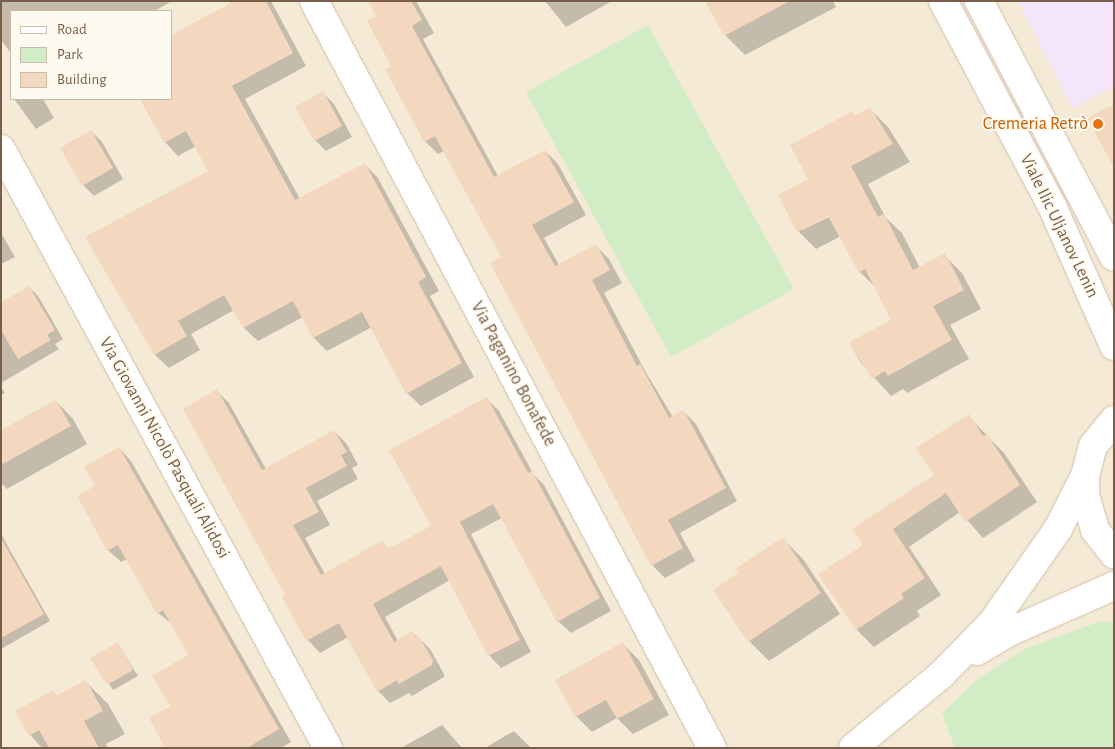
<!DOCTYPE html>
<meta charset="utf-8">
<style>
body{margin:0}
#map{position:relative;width:1115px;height:749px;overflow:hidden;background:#fdf7e8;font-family:"Alegreya Sans",sans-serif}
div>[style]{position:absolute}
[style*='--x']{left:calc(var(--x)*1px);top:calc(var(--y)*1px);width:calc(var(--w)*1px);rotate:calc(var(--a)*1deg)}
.residential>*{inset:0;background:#f5ead6}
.education>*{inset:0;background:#f4e5fa}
.green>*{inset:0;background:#d2ecc6}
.shadow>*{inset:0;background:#0003}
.building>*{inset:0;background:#f3d8bf}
.roads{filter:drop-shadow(0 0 1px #d0c0ad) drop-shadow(0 0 1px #d0c0ad)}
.street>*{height:28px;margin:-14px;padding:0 14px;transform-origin:14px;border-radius:14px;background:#fff}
.secondary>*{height:28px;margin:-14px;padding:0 14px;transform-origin:14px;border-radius:14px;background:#fff}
.dots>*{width:14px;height:14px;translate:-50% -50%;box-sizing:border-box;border:2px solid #fffaef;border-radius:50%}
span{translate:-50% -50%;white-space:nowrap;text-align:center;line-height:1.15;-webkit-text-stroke:4px #fffaef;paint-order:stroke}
.food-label{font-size:18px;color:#c56008}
.right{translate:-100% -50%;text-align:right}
.street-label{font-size:18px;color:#795f4b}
.frame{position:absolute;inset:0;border:2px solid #795f4b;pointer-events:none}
.legend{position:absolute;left:10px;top:10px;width:162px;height:90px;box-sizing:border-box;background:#fffaef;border:1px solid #c9bcad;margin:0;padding:6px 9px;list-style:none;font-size:15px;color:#795f4b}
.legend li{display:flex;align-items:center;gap:10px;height:25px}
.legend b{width:25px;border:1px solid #c9bcad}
</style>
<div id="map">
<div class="residential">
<div style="clip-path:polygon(evenodd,1px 1px,1114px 1px,1114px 748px,1px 748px,1px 1px,11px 11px,171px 11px,171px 99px,11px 99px,11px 11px)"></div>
</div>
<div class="education">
<div style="clip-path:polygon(1018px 1px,1114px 1px,1114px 85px,1073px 109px)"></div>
</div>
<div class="green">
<div style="clip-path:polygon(648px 25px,794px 289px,671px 357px,526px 92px)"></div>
<div style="clip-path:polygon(1101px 621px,1114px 622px,1114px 748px,955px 748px,942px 713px,979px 678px,1025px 649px)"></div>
</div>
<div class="shadow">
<div style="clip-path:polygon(1px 1px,172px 1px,155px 11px,11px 11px,11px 53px,1px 40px)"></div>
<div style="clip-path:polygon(231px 1px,271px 1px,306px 66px,245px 99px,300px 199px,365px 165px,378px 178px,439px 291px,430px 296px,474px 377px,421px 406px,407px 393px,372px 327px,327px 351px,314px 338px,303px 317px,258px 341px,244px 328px,234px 310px,191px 334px,200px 350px,169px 368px,155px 355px,86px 237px,210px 171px,196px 146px,178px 156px,165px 142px,143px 101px,171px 99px)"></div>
<div style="clip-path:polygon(370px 1px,416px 1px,434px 33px,423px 39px,498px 176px,545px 151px,558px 164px,586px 215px,544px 238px,559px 265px,596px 246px,609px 259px,622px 283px,604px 293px,645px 371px,673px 417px,683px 411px,696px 424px,737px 501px,680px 533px,695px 561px,665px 578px,652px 565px,503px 257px,444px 151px,438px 154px,425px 141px,393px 67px,378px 16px)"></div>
<div style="clip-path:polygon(545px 1px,612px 1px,566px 27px)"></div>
<div style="clip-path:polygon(706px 1px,833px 1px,836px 7px,745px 55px,725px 35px)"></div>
<div style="clip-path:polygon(323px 93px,334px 104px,352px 137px,326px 151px,315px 140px,297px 107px)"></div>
<div style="clip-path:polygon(14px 99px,43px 99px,54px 118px,36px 129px)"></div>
<div style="clip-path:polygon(evenodd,870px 109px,888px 127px,910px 162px,868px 184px,886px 218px,902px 233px,920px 268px,944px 255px,962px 273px,981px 309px,950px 325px,969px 359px,907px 393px,903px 389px,891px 396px,861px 363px,850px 343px,893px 321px,876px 288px,860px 272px,841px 236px,816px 249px,798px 231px,810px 180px,851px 113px,856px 117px,870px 109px,833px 212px,835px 214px,802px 230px,802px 228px,833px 212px)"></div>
<div style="clip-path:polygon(91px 131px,102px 142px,123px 179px,94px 196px,83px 185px)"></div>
<div style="clip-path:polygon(1px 233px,15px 257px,1px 264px)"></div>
<div style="clip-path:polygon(29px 287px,38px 296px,63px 339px,55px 344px,59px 349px,1px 383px,1px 304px)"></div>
<div style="clip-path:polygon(1px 387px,5px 393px,1px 395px)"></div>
<div style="clip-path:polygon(217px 391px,229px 403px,266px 469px,334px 431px,346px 443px,358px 465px,352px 468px,358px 479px,317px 501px,330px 525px,305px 538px,325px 574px,382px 542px,390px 550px,432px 527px,487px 399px,499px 411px,534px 475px,544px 485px,611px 611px,571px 633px,558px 621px,502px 518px,471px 534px,531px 652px,501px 668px,489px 655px,450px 580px,385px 617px,398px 641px,412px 633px,418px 637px,430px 649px,444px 674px,444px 677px,412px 696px,409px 693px,390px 703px,378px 691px,348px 637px,320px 653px,308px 640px,283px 597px,287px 595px)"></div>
<div style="clip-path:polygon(56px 401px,73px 419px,87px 444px,7px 489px,1px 483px,1px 431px)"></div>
<div style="clip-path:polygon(968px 416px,1004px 453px,1037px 502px,983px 538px,960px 512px,909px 547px,941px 595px,917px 611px,920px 616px,874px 647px,857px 630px,820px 575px,865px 545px,936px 475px)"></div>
<div style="clip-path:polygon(119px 448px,131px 461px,291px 742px,281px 748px,167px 748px,172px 707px,190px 656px,172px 624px,158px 613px,127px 559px,121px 562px,108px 550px,97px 486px)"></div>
<div style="clip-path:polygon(1px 534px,50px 621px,1px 649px)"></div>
<div style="clip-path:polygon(783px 539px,803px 559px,840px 614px,769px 661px,749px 641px,740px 574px)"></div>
<div style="clip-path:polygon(118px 644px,138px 676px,113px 690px,92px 658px)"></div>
<div style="clip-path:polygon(623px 644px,639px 660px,669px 715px,633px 734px,617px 718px,592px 732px,576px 716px)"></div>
<div style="clip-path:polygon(86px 682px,108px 704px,125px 734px,106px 744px,108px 748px,42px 748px,30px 735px,53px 692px,58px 697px)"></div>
<div style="clip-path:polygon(442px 725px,462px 748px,401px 748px)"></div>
<div style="clip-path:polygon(514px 731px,531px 748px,485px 748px)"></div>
</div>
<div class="building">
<div style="clip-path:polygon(234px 1px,266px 1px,293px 53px,232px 86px,295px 200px,365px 163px,426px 277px,418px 282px,462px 363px,406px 394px,362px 312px,313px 338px,293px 301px,243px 328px,224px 295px,178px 321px,187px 336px,154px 355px,85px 237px,208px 171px,186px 131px,164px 143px,140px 99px,171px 99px,171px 35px)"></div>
<div style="clip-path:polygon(368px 1px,411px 1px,422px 20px,412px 26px,494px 177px,545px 150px,574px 202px,532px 225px,555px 266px,596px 244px,610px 270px,592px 280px,637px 366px,640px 364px,669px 418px,683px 409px,726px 488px,668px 520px,683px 548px,651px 566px,490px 263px,501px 257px,435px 136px,424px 142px,385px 69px,391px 66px,367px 21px,376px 16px)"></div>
<div style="clip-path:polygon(705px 1px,790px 1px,724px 36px)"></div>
<div style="clip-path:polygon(323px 91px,342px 126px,314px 141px,295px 107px)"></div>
<div style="clip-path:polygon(1114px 104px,1114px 168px,1087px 118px)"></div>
<div style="clip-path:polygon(870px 107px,893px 144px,851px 166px,878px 217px,884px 214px,913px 270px,945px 253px,964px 290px,933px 306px,952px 340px,888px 376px,885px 371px,872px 379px,849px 342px,891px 320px,865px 269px,859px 273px,828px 216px,797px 232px,778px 195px,808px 179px,790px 145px,852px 111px,854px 116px)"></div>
<div style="clip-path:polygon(91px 130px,113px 168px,82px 186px,60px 148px)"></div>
<div style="clip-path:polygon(29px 286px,55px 330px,47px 335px,51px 340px,18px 359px,1px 330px,1px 302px)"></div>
<div style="clip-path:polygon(217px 389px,262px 470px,334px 430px,347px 452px,341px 455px,347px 466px,306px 488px,319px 512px,293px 525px,321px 575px,383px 540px,388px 549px,431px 526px,389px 450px,487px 397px,528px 473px,532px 471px,600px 598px,557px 622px,493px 504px,460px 522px,520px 640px,488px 656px,441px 566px,373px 604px,394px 642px,412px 631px,416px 637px,418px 635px,433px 660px,432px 665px,399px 684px,397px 680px,377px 692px,339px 623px,306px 641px,282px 597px,285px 595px,183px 409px)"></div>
<div style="clip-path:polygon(56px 400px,71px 426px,1px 465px,1px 430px)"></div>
<div style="clip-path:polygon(969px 414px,983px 436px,987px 434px,1020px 485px,965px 522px,946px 493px,893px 529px,925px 578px,901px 594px,904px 598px,856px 630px,818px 574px,863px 545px,852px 529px,934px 475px,916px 448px)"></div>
<div style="clip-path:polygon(119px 447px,279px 729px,247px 748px,165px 748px,149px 718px,170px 706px,152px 676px,188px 655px,163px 610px,157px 614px,118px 545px,107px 551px,77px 496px,95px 486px,84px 467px)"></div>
<div style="clip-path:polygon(783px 537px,821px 593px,748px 642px,713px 590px,738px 573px,735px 569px)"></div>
<div style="clip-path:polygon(1px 538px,44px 614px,1px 638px)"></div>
<div style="clip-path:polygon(118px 642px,133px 670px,107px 685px,90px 658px)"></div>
<div style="clip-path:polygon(623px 642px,654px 699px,617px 719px,606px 700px,575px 717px,555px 680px)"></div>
<div style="clip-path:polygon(86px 680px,103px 711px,84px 721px,99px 748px,49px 748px,39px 730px,29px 736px,15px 711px,53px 690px,56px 696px)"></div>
</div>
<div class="roads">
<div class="street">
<div style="--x:314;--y:1;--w:846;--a:61.95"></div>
<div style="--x:1;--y:149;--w:682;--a:61.37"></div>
</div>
<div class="secondary">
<div style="--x:943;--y:1;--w:232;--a:62"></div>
<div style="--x:1052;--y:206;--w:153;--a:66.1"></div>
<div style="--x:979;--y:1;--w:289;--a:62.2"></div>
<div style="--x:1114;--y:420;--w:33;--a:129"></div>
<div style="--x:1093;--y:446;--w:31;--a:105"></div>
<div style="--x:1085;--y:476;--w:19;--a:90"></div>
<div style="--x:1085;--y:495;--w:36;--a:74"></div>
<div style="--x:1095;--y:530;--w:31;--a:52"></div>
<div style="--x:977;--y:651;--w:37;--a:-31"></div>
<div style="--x:1009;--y:632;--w:115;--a:-23.7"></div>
<div style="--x:853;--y:748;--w:116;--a:-39.7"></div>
<div style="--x:942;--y:674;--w:71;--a:-45.6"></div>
<div style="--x:992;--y:623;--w:115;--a:-54.9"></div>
<div style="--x:1058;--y:529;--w:59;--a:-63"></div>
</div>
</div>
<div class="dots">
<div style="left:1098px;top:124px;background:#e8710a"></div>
</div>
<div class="food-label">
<span class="right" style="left:1088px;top:124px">Cremeria Retrò</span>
</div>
<div class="street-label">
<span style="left:1059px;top:226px;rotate:64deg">Viale Ilic Uljanov Lenin</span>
<span style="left:513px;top:374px;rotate:62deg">Via Paganino Bonafede</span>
<span style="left:164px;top:448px;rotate:61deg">Via Giovanni Nicolò Pasquali Alidosi</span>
</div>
<div class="frame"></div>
<ul class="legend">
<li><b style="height:6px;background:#fff"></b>Road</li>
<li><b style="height:14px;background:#d2ecc6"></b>Park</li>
<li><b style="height:14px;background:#f3d8bf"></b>Building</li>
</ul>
</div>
